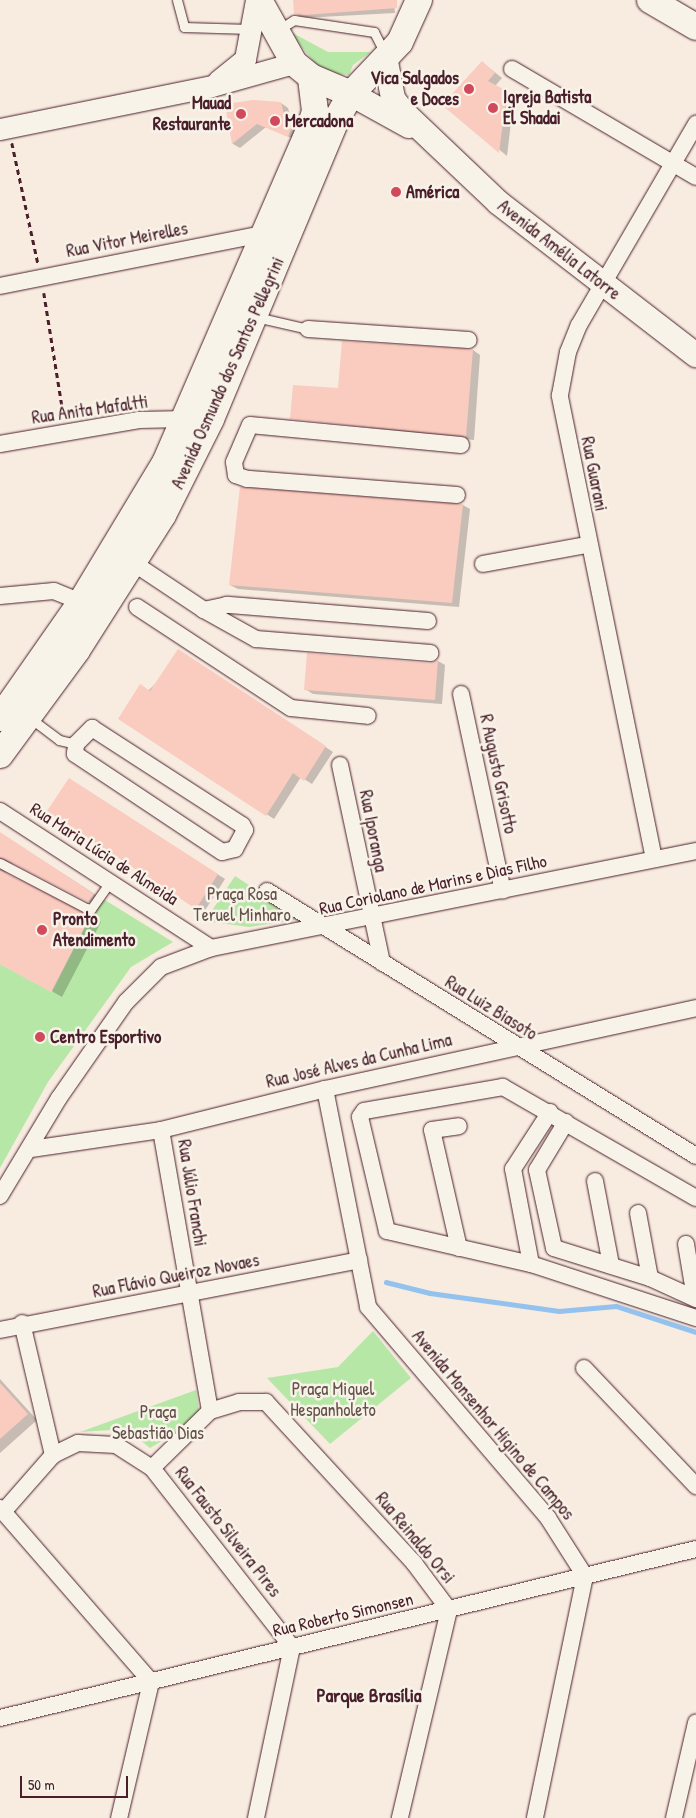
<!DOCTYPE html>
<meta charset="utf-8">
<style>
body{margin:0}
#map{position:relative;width:696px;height:1818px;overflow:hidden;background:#f8ebe0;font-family:"Patrick Hand",sans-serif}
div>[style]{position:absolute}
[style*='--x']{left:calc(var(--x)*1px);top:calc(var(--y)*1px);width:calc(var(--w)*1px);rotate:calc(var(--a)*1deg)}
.green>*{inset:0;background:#b7e7a6}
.shadow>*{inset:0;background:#0003}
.stream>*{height:4.5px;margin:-2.25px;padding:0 2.25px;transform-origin:2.25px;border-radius:2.25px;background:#92c2ed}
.building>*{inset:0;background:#facbbf}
.path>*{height:2.5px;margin-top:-1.25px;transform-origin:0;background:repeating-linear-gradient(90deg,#4a1f2b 0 5px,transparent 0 9px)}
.roads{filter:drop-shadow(0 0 1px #4a1f2b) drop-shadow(0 0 1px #4a1f2b)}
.service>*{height:9px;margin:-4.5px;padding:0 4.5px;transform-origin:4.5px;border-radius:4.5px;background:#f7f3e8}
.minor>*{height:16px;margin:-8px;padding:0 8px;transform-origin:8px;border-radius:8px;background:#f7f3e8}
.tertiary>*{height:21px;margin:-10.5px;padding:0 10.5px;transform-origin:10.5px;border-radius:10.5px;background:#f7f3e8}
.secondary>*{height:24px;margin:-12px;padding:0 12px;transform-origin:12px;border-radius:12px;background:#f7f3e8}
.primary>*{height:26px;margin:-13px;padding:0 13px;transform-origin:13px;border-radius:13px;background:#f7f3e8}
.dots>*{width:14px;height:14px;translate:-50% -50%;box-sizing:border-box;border:2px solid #f7f3e8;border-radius:50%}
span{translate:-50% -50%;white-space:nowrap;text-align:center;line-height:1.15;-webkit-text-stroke:5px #f7f3e8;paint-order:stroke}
.poi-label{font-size:18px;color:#4a1f2b;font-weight:700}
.right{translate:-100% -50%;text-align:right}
.left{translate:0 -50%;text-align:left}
.street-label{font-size:18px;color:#4a1f2b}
.park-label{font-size:18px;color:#65514a}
.neighbourhood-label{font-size:19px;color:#4a1f2b;font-weight:700}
.scale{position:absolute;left:20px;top:1776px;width:108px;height:22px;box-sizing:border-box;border:2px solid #4a1f2b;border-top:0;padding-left:6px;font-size:15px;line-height:18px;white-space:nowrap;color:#4a1f2b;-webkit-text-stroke:4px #f7f3e8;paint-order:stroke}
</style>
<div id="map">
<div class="green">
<div style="clip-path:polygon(289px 31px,328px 52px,371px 52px,353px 65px,349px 75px,329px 73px,317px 66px)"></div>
<div style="clip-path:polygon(235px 876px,301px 919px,249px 927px,205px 921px)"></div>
<div style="clip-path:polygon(100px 897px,173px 942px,131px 967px,48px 1082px,0 1168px,0 964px,52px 992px)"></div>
<div style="clip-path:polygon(373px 1331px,411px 1378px,330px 1444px,267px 1378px,338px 1367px)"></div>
<div style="clip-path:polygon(196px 1390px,199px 1410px,187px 1426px,150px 1448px,127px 1429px,80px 1432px)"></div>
</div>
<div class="shadow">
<div style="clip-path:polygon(294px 0,394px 0,395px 13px,302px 18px,295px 13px)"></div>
<div style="clip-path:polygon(482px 62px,502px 78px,495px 86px,514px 96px,507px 156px,444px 104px)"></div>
<div style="clip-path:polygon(281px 103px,288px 108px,291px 119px,302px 123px,296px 140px,266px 127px,240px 148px,233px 144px,226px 105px)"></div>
<div style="clip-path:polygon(473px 350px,480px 355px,474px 440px,291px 418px,340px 390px)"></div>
<div style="clip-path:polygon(463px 505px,470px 509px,459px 607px,238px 589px,230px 585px)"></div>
<div style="clip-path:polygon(186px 655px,333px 752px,312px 784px,301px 777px,274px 819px,119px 718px)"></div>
<div style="clip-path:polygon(438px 661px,445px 665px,442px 704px,313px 694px,305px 689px)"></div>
<div style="clip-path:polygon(77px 784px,225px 879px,204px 912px,197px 907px)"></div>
<div style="clip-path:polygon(0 833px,104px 900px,99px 907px,14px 863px,4px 866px,7px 875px,101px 922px,62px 997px,0 962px)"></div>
<div style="clip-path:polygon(0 1379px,37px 1420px,0 1453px)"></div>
</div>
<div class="stream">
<div style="--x:386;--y:1282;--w:45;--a:14"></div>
<div style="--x:430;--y:1293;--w:130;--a:7.9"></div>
<div style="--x:559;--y:1311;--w:57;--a:-5"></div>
<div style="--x:616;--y:1306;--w:84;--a:18"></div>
</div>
<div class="building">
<div style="clip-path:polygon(293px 0,397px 0,397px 8px,305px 15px,294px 14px)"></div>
<div style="clip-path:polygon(482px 61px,495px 73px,488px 81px,507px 91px,499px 153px,442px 105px)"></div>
<div style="clip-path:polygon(253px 100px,281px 102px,285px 118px,295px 117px,288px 137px,257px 124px,232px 144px,225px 104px)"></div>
<div style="clip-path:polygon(342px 341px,473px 349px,466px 437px,290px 419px,293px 385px,338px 388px)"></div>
<div style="clip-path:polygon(240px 487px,463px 504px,452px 603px,229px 585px)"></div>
<div style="clip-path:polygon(178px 649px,326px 746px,304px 781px,293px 773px,266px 816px,118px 719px,140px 684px,150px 691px)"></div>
<div style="clip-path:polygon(307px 653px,429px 663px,438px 660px,435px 700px,304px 690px)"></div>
<div style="clip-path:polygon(69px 778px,218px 874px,196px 909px,47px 811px)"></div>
<div style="clip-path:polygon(0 832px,94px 894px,88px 902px,0 857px)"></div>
<div style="clip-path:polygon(0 870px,91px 915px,51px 992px,0 964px)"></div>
<div style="clip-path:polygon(0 1383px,28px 1414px,0 1439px)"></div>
</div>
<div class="path">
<div style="--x:12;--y:143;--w:123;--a:77.8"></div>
<div style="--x:44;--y:293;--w:127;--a:80.9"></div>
</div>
<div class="roads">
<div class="service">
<div style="--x:177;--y:0;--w:28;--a:75"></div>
<div style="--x:184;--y:27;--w:66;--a:1.7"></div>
<div style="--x:278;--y:30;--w:19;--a:-32"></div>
<div style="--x:294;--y:20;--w:81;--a:8.5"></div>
<div style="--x:374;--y:32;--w:25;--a:63"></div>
<div style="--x:256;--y:317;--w:53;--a:13"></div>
<div style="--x:30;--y:718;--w:36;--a:37"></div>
<div style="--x:59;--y:740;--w:17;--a:13"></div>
<div style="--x:0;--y:863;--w:97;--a:27.6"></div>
<div style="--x:86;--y:908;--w:5;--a:11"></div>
<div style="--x:91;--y:909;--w:33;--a:-55"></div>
</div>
<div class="minor">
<div style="--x:512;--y:69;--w:213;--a:30.4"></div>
<div style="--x:0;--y:286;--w:267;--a:-11.2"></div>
<div style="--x:308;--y:329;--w:161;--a:3.9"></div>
<div style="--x:0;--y:444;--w:141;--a:-9.8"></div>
<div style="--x:139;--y:420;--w:47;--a:-1.2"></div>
<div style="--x:457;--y:495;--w:211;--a:-175.6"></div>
<div style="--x:247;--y:479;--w:12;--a:-160"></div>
<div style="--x:236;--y:475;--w:13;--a:-99"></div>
<div style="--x:234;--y:462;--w:40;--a:-66.6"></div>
<div style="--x:250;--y:425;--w:212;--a:5.4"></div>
<div style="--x:132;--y:562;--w:87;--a:33.7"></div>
<div style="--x:483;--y:564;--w:106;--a:-10.4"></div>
<div style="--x:0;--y:596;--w:54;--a:-5.3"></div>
<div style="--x:54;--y:591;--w:29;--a:22"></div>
<div style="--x:137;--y:607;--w:184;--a:33.3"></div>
<div style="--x:291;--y:708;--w:77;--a:5.9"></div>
<div style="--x:428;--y:621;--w:202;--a:-175.4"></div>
<div style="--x:227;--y:605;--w:24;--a:168"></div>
<div style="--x:204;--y:610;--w:60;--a:29.1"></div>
<div style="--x:256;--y:639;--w:175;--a:4.6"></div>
<div style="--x:461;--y:694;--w:201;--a:78"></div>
<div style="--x:92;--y:728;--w:179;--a:32.9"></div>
<div style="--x:242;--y:825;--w:6;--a:59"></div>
<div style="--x:245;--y:830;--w:21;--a:118"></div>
<div style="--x:235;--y:849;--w:13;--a:167"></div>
<div style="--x:222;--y:852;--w:177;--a:-146.3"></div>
<div style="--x:75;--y:754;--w:10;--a:-84"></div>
<div style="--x:76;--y:744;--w:23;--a:-45"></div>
<div style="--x:340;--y:765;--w:202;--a:78"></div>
<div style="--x:0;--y:811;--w:252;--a:33"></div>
<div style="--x:654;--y:859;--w:473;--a:-101.5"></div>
<div style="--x:560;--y:395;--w:44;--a:-79.5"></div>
<div style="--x:568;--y:352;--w:29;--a:-68"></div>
<div style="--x:579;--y:325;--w:233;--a:-59.8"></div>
<div style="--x:267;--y:891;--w:504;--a:31.7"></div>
<div style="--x:325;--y:1089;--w:222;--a:78.8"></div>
<div style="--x:368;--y:1307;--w:277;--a:49.5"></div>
<div style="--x:548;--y:1518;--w:69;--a:57.5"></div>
<div style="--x:585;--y:1576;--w:247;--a:101.7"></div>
<div style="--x:161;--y:1130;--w:285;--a:80.1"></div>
<div style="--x:31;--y:1149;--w:131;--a:-8.3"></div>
<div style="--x:161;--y:1130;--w:169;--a:-14"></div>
<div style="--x:325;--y:1089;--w:380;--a:-12.3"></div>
<div style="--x:595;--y:1181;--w:86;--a:79.2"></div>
<div style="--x:0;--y:1196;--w:114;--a:-59"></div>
<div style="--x:59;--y:1098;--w:117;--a:-55.1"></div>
<div style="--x:126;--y:1002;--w:49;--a:-45"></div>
<div style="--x:161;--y:967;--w:53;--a:-20.8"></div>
<div style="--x:211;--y:948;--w:495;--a:-11.3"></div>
<div style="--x:696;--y:1198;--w:223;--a:-150.1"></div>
<div style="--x:503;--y:1087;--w:141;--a:170.2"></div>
<div style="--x:364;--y:1111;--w:7;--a:124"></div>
<div style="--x:360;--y:1117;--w:117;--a:76.7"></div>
<div style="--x:387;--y:1231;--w:148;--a:12.9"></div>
<div style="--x:531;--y:1264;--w:174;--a:18.1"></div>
<div style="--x:638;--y:1213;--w:66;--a:79.5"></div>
<div style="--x:686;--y:1244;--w:55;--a:80.5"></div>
<div style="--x:459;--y:1248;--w:121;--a:-102.9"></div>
<div style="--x:432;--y:1130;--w:27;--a:-8"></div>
<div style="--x:554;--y:1248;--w:101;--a:17.4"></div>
<div style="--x:650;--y:1278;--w:51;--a:24.5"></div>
<div style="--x:554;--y:1248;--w:80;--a:-102.3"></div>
<div style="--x:537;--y:1170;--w:56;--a:-58.9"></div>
<div style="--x:531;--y:1264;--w:97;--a:-100.7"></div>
<div style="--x:513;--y:1169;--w:68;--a:-57"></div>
<div style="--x:22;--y:1323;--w:136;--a:76.8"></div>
<div style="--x:0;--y:1330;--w:366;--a:-11"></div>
<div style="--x:584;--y:1368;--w:163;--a:46.5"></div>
<div style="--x:152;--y:1468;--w:81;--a:-44.5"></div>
<div style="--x:210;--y:1411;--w:30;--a:-17"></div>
<div style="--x:239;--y:1402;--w:27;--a:0"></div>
<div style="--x:266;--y:1402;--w:219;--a:47.4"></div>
<div style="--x:414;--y:1563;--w:59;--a:53.3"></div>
<div style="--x:449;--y:1610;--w:214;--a:103.3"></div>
<div style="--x:0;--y:1508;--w:230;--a:49"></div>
<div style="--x:151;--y:1682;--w:140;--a:103.2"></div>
<div style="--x:3;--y:1512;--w:76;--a:-48.7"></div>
<div style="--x:53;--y:1455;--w:28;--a:-26"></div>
<div style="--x:78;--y:1443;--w:38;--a:3"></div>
<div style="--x:116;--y:1445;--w:43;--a:32.6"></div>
<div style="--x:152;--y:1468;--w:227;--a:52"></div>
<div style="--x:292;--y:1647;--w:175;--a:101.9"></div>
<div style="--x:0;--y:1718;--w:716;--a:-13.65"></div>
<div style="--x:674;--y:1818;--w:98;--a:-77"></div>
</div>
<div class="tertiary">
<div style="--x:218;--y:81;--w:35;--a:-39"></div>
<div style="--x:245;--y:59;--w:60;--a:-79.4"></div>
<div style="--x:0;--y:129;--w:216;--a:-11.5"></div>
<div style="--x:212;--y:86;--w:85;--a:-15.7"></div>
</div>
<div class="secondary">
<div style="--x:386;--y:62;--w:38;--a:79"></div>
<div style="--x:393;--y:99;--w:16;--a:52"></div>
<div style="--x:403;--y:112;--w:132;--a:43.5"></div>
<div style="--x:499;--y:203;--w:249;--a:37.7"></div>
<div style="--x:351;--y:94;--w:66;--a:28.9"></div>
</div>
<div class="primary">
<div style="--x:259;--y:0;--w:72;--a:60.9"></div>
<div style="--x:294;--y:63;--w:22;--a:39"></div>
<div style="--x:311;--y:77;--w:43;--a:23"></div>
<div style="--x:650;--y:0;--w:53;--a:30.4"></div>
<div style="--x:0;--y:718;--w:141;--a:-55.1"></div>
<div style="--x:81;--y:602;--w:162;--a:-58.9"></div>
<div style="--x:165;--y:463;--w:363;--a:-66.6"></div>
<div style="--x:309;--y:130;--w:20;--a:-72"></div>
<div style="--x:315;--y:111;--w:34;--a:-97"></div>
<div style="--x:0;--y:755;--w:130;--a:-53.7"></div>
<div style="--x:77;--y:650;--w:160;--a:-57.5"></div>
<div style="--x:163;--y:515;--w:107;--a:-63.4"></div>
<div style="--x:211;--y:419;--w:324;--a:-67.3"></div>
<div style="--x:336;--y:120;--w:30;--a:-60"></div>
<div style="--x:351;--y:94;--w:71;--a:-46.7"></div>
<div style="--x:400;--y:42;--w:46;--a:-65.7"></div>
</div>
</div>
<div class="dots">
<div style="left:469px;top:89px;background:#d1495b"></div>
<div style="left:493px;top:108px;background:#d1495b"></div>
<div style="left:241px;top:114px;background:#d1495b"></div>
<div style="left:275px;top:121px;background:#d1495b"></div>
<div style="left:396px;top:192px;background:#d1495b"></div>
<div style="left:42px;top:930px;background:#d1495b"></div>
<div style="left:40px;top:1037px;background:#d1495b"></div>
</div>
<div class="poi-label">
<span class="right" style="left:459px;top:89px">Vica Salgados<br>e Doces</span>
<span class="left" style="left:503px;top:108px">Igreja Batista<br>El Shadai</span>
<span class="right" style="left:231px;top:114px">Mauad<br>Restaurante</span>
<span class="left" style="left:285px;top:121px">Mercadona</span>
<span class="left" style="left:406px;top:192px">América</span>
<span class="left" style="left:53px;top:930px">Pronto<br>Atendimento</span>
<span class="left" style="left:50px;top:1037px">Centro Esportivo</span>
</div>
<div class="street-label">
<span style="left:127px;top:240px;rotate:-11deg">Rua Vitor Meirelles</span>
<span style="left:559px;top:250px;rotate:38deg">Avenida Amélia Latorre</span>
<span style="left:228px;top:373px;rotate:-66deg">Avenida Osmundo dos Santos Pellegrini</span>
<span style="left:90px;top:410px;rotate:-8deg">Rua Anita Mafaltti</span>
<span style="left:594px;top:474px;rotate:79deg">Rua Guarani</span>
<span style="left:498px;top:774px;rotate:78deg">R Augusto Grisotto</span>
<span style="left:373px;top:831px;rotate:79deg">Rua Iporanga</span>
<span style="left:104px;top:854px;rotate:33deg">Rua Maria Lúcia de Almeida</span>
<span style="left:433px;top:885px;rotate:-12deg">Rua Coriolano de Marins e Dias Filho</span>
<span style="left:491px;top:1008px;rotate:32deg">Rua Luiz Biasoto</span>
<span style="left:359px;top:1061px;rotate:-13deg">Rua José Alves da Cunha Lima</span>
<span style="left:192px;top:1193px;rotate:81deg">Rua Júlio Franchi</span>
<span style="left:176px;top:1276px;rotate:-11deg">Rua Flávio Queiroz Novaes</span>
<span style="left:493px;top:1425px;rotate:50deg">Avenida Monsenhor Higino de Campos</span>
<span style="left:228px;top:1532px;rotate:52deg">Rua Fausto Silveira Pires</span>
<span style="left:415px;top:1538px;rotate:50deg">Rua Reinaldo Orsi</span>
<span style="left:343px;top:1615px;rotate:-13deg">Rua Roberto Simonsen</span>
</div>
<div class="park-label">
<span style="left:242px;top:905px">Praça Rosa<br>Teruel Minharo</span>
<span style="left:333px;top:1400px">Praça Miguel<br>Hespanholeto</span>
<span style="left:158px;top:1423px">Praça<br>Sebastião Dias</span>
</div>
<div class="neighbourhood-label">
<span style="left:369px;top:1696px">Parque Brasília</span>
</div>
<div class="scale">50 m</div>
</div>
